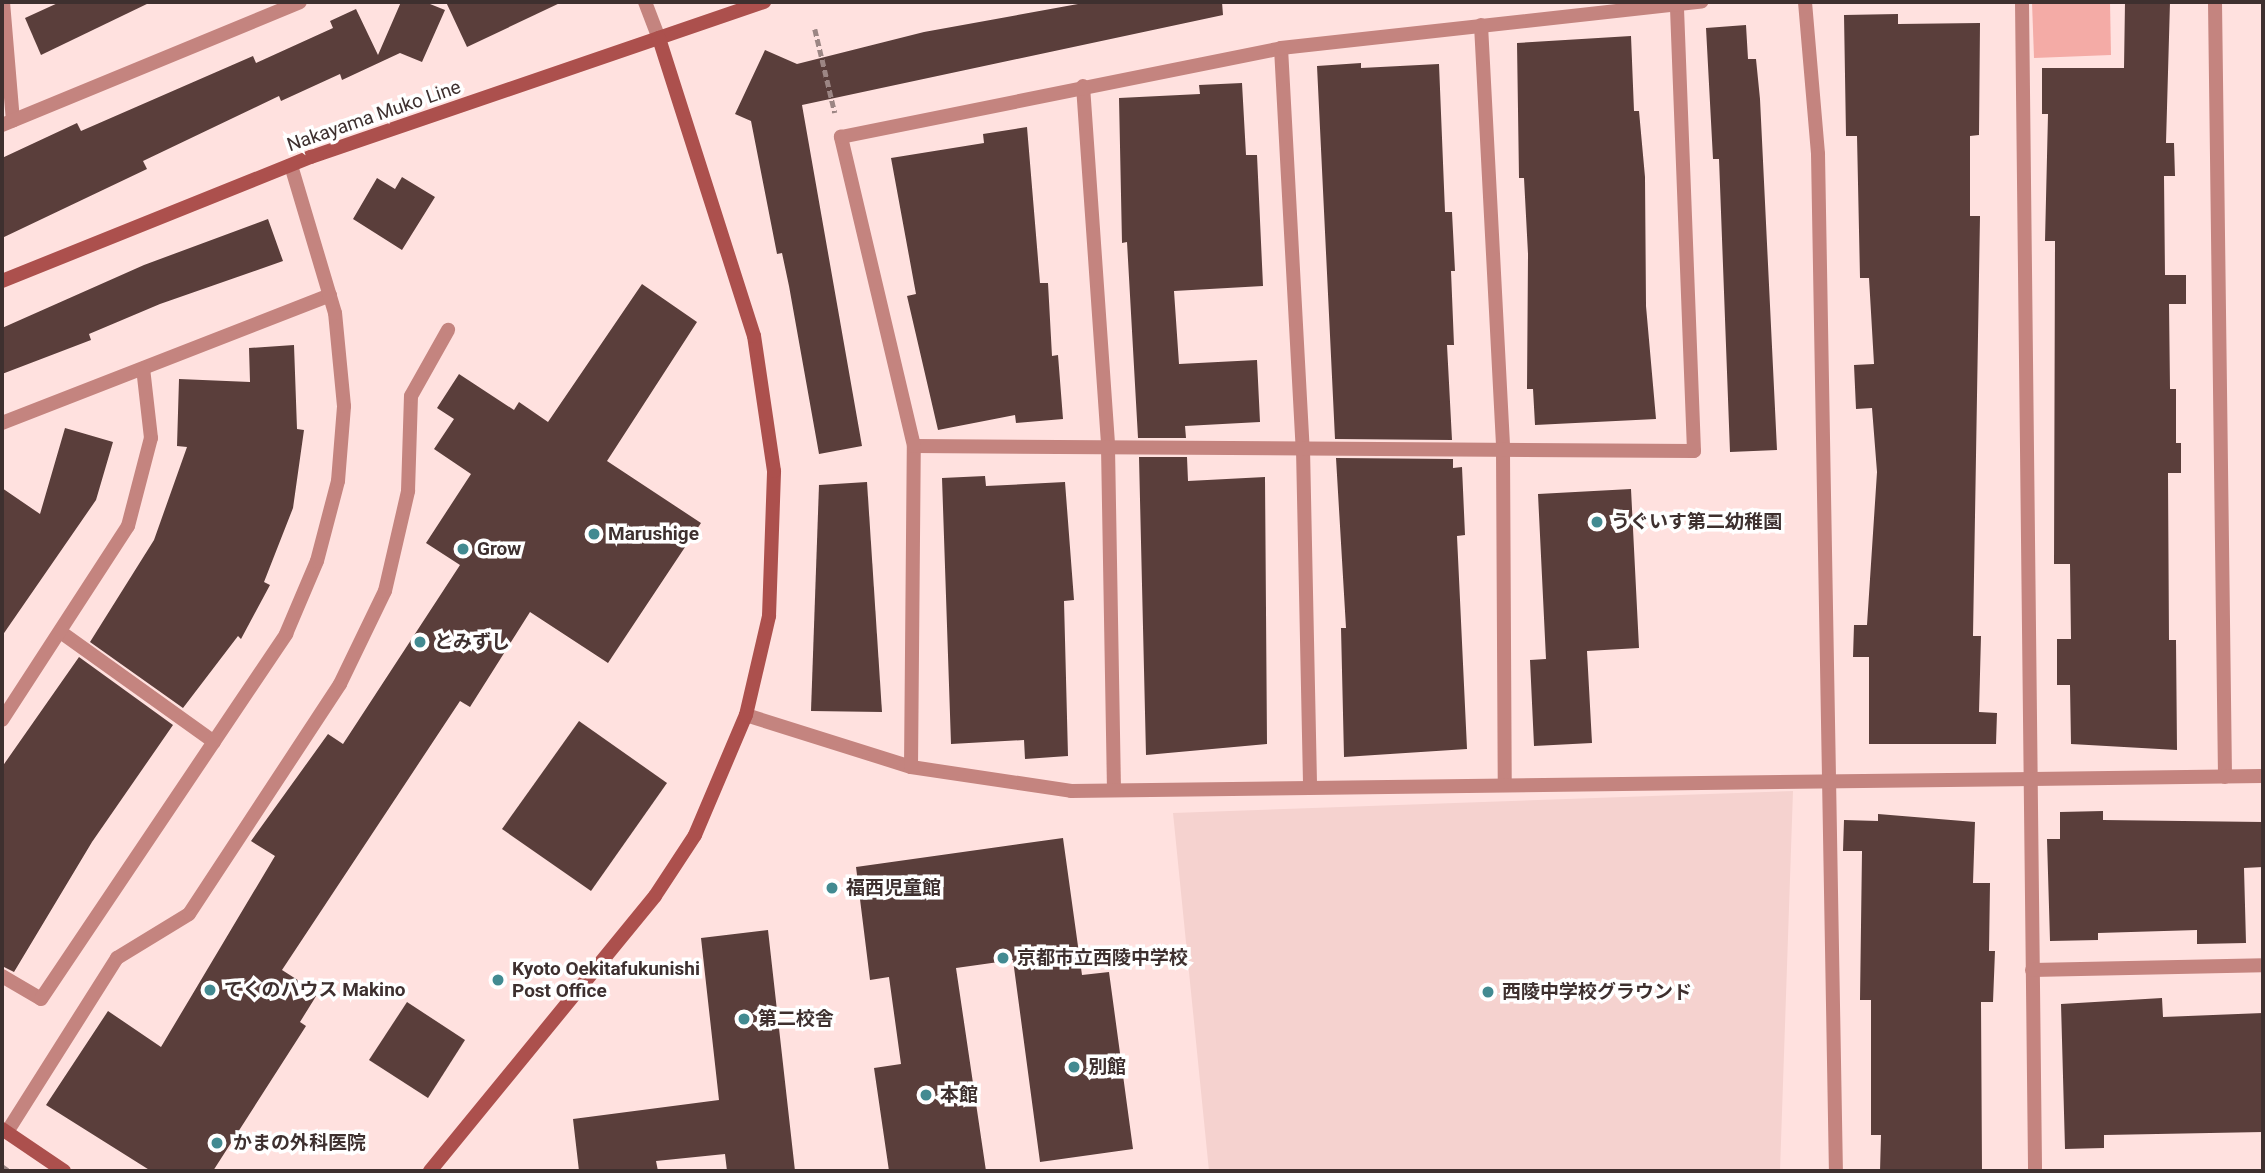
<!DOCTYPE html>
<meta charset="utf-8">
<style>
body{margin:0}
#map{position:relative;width:2265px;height:1173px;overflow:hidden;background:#ffe1df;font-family:Roboto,"Noto Sans JP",sans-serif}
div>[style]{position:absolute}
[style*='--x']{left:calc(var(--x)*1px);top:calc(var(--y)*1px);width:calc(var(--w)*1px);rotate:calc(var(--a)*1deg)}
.built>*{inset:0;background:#f5d2cf}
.green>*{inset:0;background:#f4aba6}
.building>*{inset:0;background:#5a3e3b}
.path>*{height:4.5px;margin-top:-2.25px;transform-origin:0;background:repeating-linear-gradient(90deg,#9c8684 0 7px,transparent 0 10.5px)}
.street>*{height:14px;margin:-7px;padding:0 7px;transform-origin:7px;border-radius:7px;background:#c4847f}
.secondary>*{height:14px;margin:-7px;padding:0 7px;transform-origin:7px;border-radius:7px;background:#ac504d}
.dots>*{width:19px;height:19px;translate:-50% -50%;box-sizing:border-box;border:4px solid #fff;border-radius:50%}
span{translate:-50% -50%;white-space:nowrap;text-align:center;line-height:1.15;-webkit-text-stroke:7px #fff;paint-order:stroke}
.street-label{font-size:19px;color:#3e302f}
.poi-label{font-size:19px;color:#3e302f;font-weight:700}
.left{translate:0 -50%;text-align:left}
.frame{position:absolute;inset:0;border:4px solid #3e302f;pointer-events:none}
</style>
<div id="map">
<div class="built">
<div style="clip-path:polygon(1793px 791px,1780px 1171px,1209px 1171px,1173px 813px)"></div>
</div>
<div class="green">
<div style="clip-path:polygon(2032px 2px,2110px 2px,2111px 55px,2034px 58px)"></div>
</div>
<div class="building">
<div style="clip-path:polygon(60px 2px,151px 2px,41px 55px,25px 18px)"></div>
<div style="clip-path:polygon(401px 2px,425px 2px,445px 10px,422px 62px,400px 53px,342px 80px,340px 74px,281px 101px,279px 96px,143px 161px,147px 169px,2px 238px,2px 158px,77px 123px,81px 131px,253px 56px,256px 63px,333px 28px,330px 21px,356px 9px,378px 55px)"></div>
<div style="clip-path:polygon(446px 2px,562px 2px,467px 47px)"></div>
<div style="clip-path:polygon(1089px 2px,1222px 2px,1223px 15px,802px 105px,862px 446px,819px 454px,789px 286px,782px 253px,777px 254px,751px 121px,735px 114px,765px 50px,797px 64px,924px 32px)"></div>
<div style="clip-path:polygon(2125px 2px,2170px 2px,2166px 143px,2174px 143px,2175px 176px,2164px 176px,2165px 275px,2186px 275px,2186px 304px,2169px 304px,2170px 389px,2176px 389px,2176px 443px,2181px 443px,2181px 473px,2168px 473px,2169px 640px,2176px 640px,2177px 750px,2071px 744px,2070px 685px,2057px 685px,2057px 639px,2071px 639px,2070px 564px,2054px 564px,2055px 241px,2045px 241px,2048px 114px,2042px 114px,2042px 68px,2124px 68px)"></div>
<div style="clip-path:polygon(1898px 14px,1898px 24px,1980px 23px,1979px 135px,1970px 136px,1970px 216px,1980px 216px,1973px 636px,1981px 636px,1979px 712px,1997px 713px,1996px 744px,1869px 744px,1869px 657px,1853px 657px,1854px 625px,1867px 625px,1877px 472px,1872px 408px,1856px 409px,1854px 365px,1874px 364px,1869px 278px,1860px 278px,1857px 136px,1846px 136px,1844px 15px)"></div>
<div style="clip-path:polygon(1746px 25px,1748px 59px,1756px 59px,1760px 99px,1777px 450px,1730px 452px,1719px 159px,1713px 159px,1706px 28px)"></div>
<div style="clip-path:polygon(1631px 36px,1634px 111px,1639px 111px,1645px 177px,1646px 306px,1656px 419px,1535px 425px,1533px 389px,1527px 389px,1528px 254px,1524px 178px,1519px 178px,1517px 43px)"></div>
<div style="clip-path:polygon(1361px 63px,1361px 68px,1439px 64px,1445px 212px,1452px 212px,1455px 271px,1451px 271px,1454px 345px,1447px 345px,1452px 440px,1335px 439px,1317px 66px)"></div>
<div style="clip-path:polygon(1242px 83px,1246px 155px,1257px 155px,1263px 286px,1174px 291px,1179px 364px,1257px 360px,1260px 422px,1185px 426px,1186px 438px,1138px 438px,1127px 242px,1122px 243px,1119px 98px,1200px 94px,1199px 85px)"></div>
<div style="clip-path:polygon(1027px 127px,1040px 283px,1048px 283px,1052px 356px,1058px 355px,1063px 419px,1016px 423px,1015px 415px,938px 430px,907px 296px,916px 294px,891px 158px,984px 143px,983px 134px)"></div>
<div style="clip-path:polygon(402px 177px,435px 197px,402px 250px,353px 219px,377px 178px,395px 189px)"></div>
<div style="clip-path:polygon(268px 219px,283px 261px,160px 304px,89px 334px,91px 340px,2px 374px,2px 328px,144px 265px)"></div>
<div style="clip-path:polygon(642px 284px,697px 322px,607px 461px,701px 523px,608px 663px,530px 612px,470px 707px,460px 701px,282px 970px,318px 993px,300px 1022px,306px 1026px,213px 1171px,151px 1171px,46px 1105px,108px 1011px,161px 1047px,275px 856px,251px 841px,328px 734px,343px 744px,460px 565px,426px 543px,471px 474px,434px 449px,454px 419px,437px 408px,459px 374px,514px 410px,519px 402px,548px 422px)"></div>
<div style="clip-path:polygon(294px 345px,297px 429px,304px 430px,293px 508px,264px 582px,270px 585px,241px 639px,238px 636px,183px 708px,90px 642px,154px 540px,187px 447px,177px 446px,179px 379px,250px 382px,249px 348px)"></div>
<div style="clip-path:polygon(65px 428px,113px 442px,96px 500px,2px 636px,2px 488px,40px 514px)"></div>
<div style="clip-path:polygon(1139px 457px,1187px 457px,1188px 481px,1265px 477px,1267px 744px,1146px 755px)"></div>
<div style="clip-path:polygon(1336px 458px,1453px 459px,1453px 468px,1462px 467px,1465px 535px,1457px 536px,1467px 749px,1344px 757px,1341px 628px,1346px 628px)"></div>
<div style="clip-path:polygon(985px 476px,986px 486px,1065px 482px,1074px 600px,1064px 601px,1068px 756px,1025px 759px,1024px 740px,951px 744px,942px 478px)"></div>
<div style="clip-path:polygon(867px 482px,882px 712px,811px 711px,819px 485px)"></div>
<div style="clip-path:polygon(1631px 489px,1639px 648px,1587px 651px,1592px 743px,1534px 746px,1530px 660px,1546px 659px,1538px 494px)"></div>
<div style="clip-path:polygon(79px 657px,173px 725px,92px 842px,14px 972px,2px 966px,2px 767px)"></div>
<div style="clip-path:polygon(579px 721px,667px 783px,591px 891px,502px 829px)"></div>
<div style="clip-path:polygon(2103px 811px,2103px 820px,2263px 822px,2263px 867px,2244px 868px,2246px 943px,2197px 944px,2197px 930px,2098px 933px,2098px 940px,2050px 941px,2047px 839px,2060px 839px,2060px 812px)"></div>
<div style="clip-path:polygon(1878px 814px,1975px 822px,1973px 883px,1990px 883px,1989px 951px,1995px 951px,1993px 1002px,1981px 1002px,1982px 1171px,1880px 1171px,1881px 1135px,1871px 1135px,1871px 1000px,1860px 1000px,1862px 851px,1843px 851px,1844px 820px,1878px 821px)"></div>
<div style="clip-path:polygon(1063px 838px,1082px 975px,1109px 972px,1133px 1149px,1040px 1162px,1013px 960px,956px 968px,986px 1171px,889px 1171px,874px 1068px,901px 1064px,889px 977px,870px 980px,856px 867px)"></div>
<div style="clip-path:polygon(768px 930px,795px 1171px,727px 1171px,725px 1154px,656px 1161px,658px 1171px,579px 1171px,573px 1119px,719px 1100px,701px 938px)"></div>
<div style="clip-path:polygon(2162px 998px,2163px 1017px,2263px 1013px,2263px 1132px,2104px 1135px,2104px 1148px,2065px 1149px,2061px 1004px)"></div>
<div style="clip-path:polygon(407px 1002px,465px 1040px,428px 1098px,369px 1060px)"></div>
</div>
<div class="path">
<div style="--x:815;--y:29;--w:86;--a:76.6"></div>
<div style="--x:2;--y:1166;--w:9;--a:36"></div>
</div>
<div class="street">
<div style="--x:3;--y:2;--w:119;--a:85.2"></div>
<div style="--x:645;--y:2;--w:39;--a:69"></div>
<div style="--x:1805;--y:2;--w:153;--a:85.1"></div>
<div style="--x:1818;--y:154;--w:1017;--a:88.99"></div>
<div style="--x:2022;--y:2;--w:1169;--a:89.36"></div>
<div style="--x:2215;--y:2;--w:775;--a:89.26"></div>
<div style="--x:1481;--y:25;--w:426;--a:87"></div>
<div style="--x:1503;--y:450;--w:334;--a:89.7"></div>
<div style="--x:1281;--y:48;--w:402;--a:86.9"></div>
<div style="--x:1303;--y:449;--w:338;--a:88.8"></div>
<div style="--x:1083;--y:86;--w:362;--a:86"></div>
<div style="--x:1108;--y:447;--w:343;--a:89"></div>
<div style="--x:2;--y:125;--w:322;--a:-22.4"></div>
<div style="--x:2;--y:423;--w:352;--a:-21.3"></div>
<div style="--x:914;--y:446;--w:780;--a:0.37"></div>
<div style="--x:1694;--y:451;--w:447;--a:-92.2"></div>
<div style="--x:62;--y:633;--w:187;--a:35.6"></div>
<div style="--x:746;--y:715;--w:173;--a:17.5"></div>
<div style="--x:911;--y:767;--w:162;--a:8.5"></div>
<div style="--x:1071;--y:791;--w:1192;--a:-0.72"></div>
<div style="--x:2;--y:720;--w:231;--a:-57"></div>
<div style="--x:128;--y:526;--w:91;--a:-75.4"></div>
<div style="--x:151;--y:438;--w:70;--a:-96.5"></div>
<div style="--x:911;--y:767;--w:321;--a:-89.5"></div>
<div style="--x:914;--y:446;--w:318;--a:-103.3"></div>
<div style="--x:841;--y:137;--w:449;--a:-11.4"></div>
<div style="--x:1281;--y:48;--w:423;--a:-6.3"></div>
<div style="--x:2032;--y:970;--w:231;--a:-1.2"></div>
<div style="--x:2;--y:976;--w:45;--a:30.5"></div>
<div style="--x:41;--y:999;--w:440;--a:-56.1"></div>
<div style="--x:286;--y:634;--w:79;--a:-67"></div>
<div style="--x:317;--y:561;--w:83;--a:-75.3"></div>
<div style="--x:338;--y:481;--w:75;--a:-85.4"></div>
<div style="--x:344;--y:406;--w:93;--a:-95.5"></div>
<div style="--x:335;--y:313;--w:154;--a:-106.6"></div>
<div style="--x:7;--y:1132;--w:206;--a:-57.7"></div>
<div style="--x:117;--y:958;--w:84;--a:-31.4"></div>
<div style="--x:189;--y:914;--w:275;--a:-56.7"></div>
<div style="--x:340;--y:684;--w:103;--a:-64.2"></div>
<div style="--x:385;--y:591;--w:103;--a:-77"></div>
<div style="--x:408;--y:491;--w:95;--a:-88.2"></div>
<div style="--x:411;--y:396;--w:76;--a:-60.7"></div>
</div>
<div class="secondary">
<div style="--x:2;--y:281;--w:333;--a:-21.9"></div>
<div style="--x:311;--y:157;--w:479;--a:-18.9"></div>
<div style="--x:2;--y:1129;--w:75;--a:34.1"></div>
<div style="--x:430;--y:1171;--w:355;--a:-50.7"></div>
<div style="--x:655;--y:896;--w:73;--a:-56.7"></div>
<div style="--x:695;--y:835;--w:130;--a:-67"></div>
<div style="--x:746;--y:715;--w:102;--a:-76.9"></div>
<div style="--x:769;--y:616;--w:145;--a:-88"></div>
<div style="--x:774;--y:471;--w:136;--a:-98.4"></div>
<div style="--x:754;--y:336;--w:313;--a:-107.7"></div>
</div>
<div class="dots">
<div style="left:1597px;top:522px;background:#428a91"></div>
<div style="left:594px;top:534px;background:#428a91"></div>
<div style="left:463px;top:549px;background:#428a91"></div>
<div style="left:420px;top:642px;background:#428a91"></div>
<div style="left:832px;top:888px;background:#428a91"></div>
<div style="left:1003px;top:958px;background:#428a91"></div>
<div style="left:498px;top:980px;background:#428a91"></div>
<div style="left:210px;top:990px;background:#428a91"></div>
<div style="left:1488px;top:992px;background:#428a91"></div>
<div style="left:744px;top:1019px;background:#428a91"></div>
<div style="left:1074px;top:1067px;background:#428a91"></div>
<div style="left:926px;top:1095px;background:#428a91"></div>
<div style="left:217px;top:1143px;background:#428a91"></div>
</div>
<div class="street-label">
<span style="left:374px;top:116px;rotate:-19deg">Nakayama Muko Line</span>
</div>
<div class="poi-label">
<span class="left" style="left:1611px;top:522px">うぐいす第二幼稚園</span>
<span class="left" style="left:608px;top:534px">Marushige</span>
<span class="left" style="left:477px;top:549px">Grow</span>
<span class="left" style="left:434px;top:642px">とみずし</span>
<span class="left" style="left:846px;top:888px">福西児童館</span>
<span class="left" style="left:1017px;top:958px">京都市立西陵中学校</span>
<span class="left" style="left:512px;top:980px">Kyoto Oekitafukunishi<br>Post Office</span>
<span class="left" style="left:224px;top:990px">てくのハウス Makino</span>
<span class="left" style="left:1502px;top:992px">西陵中学校グラウンド</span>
<span class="left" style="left:758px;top:1019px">第二校舎</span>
<span class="left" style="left:1088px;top:1067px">別館</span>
<span class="left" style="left:940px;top:1095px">本館</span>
<span class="left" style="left:233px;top:1143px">かまの外科医院</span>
</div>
<div class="frame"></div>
</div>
